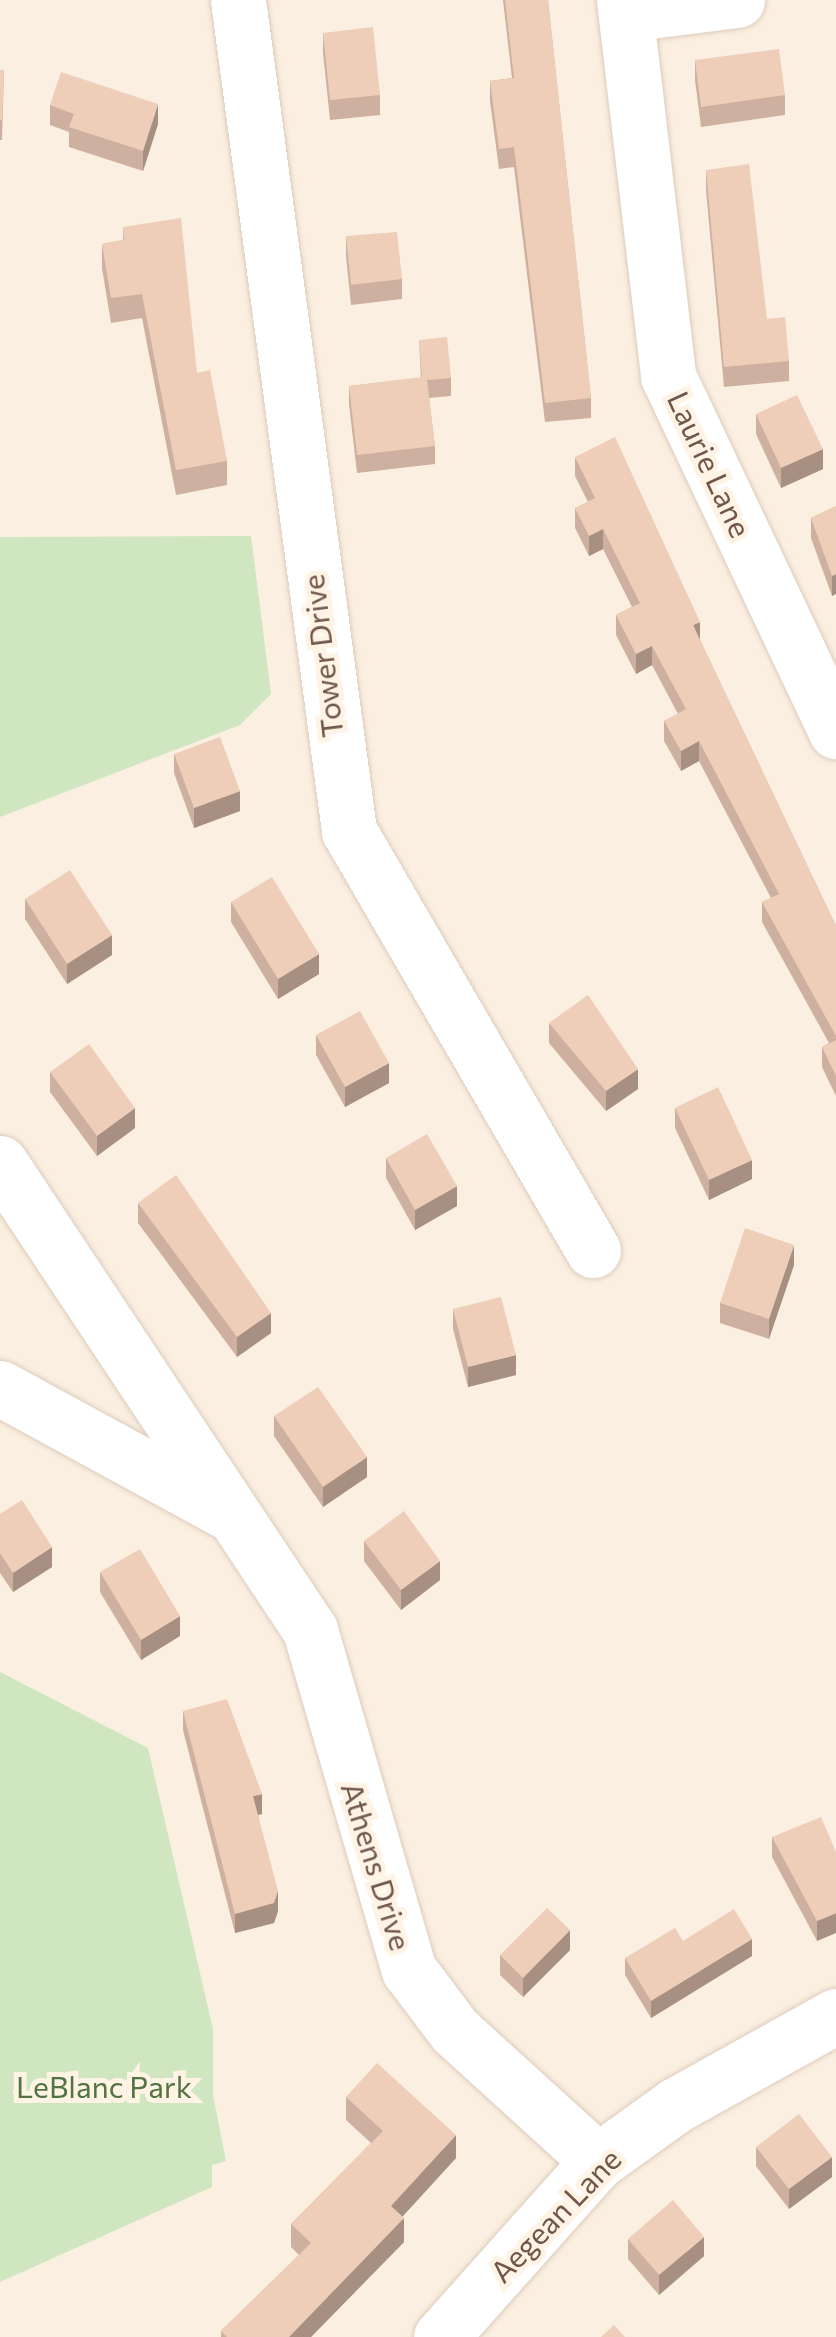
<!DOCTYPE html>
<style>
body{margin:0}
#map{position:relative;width:836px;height:2337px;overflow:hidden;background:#faefe0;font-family:Commissioner,sans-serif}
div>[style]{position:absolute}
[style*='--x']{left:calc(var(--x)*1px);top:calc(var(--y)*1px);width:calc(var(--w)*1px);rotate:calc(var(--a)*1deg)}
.green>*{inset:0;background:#d0e6c0}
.roads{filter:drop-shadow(0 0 2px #ddcbbd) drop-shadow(0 0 2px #ddcbbd)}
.minor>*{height:55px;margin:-27.5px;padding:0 27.5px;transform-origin:27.5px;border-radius:27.5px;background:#fff}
.wall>*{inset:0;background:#cdb09f}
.shaded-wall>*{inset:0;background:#a79082}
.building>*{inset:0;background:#eecdb9}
span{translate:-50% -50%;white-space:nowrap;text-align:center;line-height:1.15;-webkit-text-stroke:10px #fef3e5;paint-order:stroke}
.street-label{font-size:30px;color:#6f5649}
.park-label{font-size:30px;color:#537442}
</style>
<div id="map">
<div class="green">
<div style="clip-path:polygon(251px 536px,271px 694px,240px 725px,0 817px,0 537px)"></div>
<div style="clip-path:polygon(0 1672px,148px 1748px,213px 2029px,213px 2095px,226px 2161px,212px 2165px,212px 2187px,0 2282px)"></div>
</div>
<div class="roads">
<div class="minor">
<div style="--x:238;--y:0;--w:838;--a:82.39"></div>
<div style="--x:349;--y:831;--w:485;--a:59.8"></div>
<div style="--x:624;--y:0;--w:379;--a:83.3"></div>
<div style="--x:668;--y:376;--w:393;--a:64.7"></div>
<div style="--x:626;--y:14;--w:112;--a:-7.2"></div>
<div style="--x:0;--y:1163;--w:561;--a:56.42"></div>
<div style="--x:310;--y:1630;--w:354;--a:73.8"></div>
<div style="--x:409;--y:1970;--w:76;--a:53"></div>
<div style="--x:455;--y:2031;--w:193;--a:42.3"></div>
<div style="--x:0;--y:1388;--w:263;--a:28.6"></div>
<div style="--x:441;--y:2337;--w:236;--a:-48.3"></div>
<div style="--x:598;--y:2161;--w:96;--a:-35.7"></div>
<div style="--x:676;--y:2105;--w:183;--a:-29.1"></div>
</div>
</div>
<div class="wall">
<div style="clip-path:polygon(503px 0,548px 0,591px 398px,591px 418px,545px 422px,514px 167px,499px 169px,490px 101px,490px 81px,512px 78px)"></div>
<div style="clip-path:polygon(323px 33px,380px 95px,380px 115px,330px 120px,323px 53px)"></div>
<div style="clip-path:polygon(695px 60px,785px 95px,785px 115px,701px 127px,695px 80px)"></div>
<div style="clip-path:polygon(0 70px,4px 70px,2px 140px,0 140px)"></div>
<div style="clip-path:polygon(50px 105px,158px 124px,143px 171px,69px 147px,69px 132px,50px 125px)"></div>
<div style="clip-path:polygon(706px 170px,767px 319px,789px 361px,789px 381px,724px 387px,706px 190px)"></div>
<div style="clip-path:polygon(123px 227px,197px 373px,227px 461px,227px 485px,176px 495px,142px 318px,111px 323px,102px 268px,102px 244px,123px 240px)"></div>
<div style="clip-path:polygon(346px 236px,402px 279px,402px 299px,351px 305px,346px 256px)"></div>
<div style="clip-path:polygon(419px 340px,451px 378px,451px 396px,429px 398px,435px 446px,435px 464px,357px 473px,349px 404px,349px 386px,421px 378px)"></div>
<div style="clip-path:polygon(756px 414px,823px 469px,781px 488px,756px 434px)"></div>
<div style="clip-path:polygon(575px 457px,700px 640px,836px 926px,836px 1096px,822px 1067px,822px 1047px,829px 1043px,762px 922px,762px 902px,771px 898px,699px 761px,681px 771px,664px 741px,664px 721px,678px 714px,652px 665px,636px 674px,616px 635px,616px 615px,632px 607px,603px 549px,589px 556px,575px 528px,575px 508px,588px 502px,575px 476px)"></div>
<div style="clip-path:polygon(836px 506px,832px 596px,811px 538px,811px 518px)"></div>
<div style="clip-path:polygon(174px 754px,240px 811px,194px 828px,174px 773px)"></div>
<div style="clip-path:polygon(25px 899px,112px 955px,67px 984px,25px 919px)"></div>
<div style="clip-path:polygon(231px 902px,319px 974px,278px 999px,231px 922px)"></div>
<div style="clip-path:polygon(549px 1023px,638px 1089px,606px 1111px,549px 1043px)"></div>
<div style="clip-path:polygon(316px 1035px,389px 1083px,345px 1107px,316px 1055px)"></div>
<div style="clip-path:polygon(50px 1072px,135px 1128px,97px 1156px,50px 1092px)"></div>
<div style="clip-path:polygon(675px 1108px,752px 1179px,709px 1200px,675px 1128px)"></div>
<div style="clip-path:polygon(386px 1158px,457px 1206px,415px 1230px,386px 1178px)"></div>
<div style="clip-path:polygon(138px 1203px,271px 1333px,237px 1357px,138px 1223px)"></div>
<div style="clip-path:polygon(794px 1265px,769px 1339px,720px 1323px,720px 1303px)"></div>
<div style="clip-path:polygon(453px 1309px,516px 1375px,468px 1387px,453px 1329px)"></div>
<div style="clip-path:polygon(274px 1416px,367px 1477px,323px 1507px,274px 1436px)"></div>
<div style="clip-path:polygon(0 1514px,52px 1567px,13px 1592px,0 1573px)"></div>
<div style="clip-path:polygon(364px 1541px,440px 1580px,401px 1610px,364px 1561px)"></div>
<div style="clip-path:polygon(100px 1572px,180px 1636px,141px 1660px,100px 1592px)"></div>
<div style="clip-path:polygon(183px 1711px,262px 1814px,258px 1815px,278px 1911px,274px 1923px,235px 1933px,183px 1730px)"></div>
<div style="clip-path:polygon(772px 1837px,836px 1852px,817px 1941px,772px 1857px)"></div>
<div style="clip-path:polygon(683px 1941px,752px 1956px,651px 2018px,625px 1975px,625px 1958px)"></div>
<div style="clip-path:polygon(570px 1950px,523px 1997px,500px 1975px,500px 1955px)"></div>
<div style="clip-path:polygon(346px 2097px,456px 2158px,402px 2217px,404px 2242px,311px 2337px,221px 2337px,221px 2331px,299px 2255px,291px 2247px,291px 2224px,371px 2143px,346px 2120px)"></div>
<div style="clip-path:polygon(756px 2147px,832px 2177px,789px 2209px,756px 2166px)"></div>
<div style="clip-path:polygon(628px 2239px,704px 2256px,659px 2295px,628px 2259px)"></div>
</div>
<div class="shaded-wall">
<div style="clip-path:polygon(158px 104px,158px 124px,143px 171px,143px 151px)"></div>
<div style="clip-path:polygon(823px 449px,823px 469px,781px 488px,781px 468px)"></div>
<div style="clip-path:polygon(603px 529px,603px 549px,589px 556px,589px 536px)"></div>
<div style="clip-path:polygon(836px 574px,836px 594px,832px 596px,832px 576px)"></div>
<div style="clip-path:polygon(700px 622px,700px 642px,693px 625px)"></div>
<div style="clip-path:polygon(652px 646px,652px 665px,636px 674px,636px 654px)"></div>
<div style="clip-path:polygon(699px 741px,699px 761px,681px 771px,681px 751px)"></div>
<div style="clip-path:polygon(240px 791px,240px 811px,194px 828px,194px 808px)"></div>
<div style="clip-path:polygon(112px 935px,112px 955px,67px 984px,67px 964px)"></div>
<div style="clip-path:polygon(319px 954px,319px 974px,278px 999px,278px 979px)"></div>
<div style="clip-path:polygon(389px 1063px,389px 1083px,345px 1107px,345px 1087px)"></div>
<div style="clip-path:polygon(638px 1069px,638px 1089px,606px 1111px,606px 1091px)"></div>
<div style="clip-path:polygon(135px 1108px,135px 1128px,97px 1156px,97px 1136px)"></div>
<div style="clip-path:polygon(752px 1160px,752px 1179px,709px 1200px,709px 1180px)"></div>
<div style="clip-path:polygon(457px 1186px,457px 1206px,415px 1230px,415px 1210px)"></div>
<div style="clip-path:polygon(794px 1245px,794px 1265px,769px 1339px,769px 1319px)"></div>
<div style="clip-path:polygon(271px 1313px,271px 1333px,237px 1357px,237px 1337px)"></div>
<div style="clip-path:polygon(516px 1355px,516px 1375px,468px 1387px,468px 1367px)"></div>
<div style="clip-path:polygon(367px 1457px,367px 1477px,323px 1507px,323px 1487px)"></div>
<div style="clip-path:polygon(52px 1547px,52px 1567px,13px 1592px,13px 1573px)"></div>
<div style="clip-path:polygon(440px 1561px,440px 1580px,401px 1610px,401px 1590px)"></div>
<div style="clip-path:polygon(180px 1616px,180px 1636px,141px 1660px,141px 1640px)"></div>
<div style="clip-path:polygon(262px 1794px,262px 1814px,253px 1816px,253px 1796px)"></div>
<div style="clip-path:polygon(278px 1891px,278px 1911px,274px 1923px,235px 1933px,235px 1914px)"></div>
<div style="clip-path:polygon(836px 1913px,836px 1933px,817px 1941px,817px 1921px)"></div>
<div style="clip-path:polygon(570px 1930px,570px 1950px,523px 1997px,523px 1978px)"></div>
<div style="clip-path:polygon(752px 1939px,752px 1956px,651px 2018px,651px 2001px)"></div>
<div style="clip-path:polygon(456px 2135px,456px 2158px,391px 2229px,391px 2206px)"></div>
<div style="clip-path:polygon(832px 2157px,832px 2177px,789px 2209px,789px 2189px)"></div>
<div style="clip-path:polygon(404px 2218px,404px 2242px,311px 2337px,289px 2337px)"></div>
<div style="clip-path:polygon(704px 2237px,704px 2256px,659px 2295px,659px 2275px)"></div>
</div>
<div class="building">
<div style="clip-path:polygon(505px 0,548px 0,591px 398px,545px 403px,514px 147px,499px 149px,490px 81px,514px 78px)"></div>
<div style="clip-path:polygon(373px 27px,380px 95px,330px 100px,323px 33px)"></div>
<div style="clip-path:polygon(779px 49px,785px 95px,701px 107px,695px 60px)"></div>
<div style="clip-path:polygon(0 70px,4px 70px,2px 120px,0 120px)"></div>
<div style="clip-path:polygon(61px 72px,158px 104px,143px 151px,69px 127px,74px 114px,50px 105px)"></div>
<div style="clip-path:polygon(749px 164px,767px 319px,785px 317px,789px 361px,724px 367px,706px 170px)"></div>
<div style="clip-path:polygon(181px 218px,197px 373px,210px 370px,227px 461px,176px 470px,142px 294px,111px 298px,102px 244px,124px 240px,123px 227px)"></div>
<div style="clip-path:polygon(397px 232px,402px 279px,351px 285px,346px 236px)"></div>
<div style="clip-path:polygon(447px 337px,451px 378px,427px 380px,435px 446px,357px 455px,349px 386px,422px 377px,419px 340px)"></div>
<div style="clip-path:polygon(797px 395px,823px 449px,781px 468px,756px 414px)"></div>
<div style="clip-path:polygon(615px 437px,700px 622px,693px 625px,836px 926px,836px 1036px,762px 902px,779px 894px,699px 741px,681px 751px,664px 721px,686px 709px,652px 646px,636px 654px,616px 615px,640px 603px,603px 529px,589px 536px,575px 508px,595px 498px,575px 457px)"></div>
<div style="clip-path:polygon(836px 506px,836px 574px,832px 576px,811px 518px)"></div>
<div style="clip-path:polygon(220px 737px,240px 791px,194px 808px,174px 754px)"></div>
<div style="clip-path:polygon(70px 870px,112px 935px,67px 964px,25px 899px)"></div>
<div style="clip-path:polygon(272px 877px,319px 954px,278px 979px,231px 902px)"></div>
<div style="clip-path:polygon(588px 995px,638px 1069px,606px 1091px,549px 1023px)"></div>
<div style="clip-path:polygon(360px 1011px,389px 1063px,345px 1087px,316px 1035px)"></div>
<div style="clip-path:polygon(836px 1040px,836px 1076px,822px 1047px)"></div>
<div style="clip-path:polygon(89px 1044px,135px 1108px,97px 1136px,50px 1072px)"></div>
<div style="clip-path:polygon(718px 1087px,752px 1160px,709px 1180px,675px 1108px)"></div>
<div style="clip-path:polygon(427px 1134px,457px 1186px,415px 1210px,386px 1158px)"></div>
<div style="clip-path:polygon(176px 1175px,271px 1313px,237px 1337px,138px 1203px)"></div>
<div style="clip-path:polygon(745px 1228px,794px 1245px,769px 1319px,720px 1303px)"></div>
<div style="clip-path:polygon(501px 1297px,516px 1355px,468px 1367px,453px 1309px)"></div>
<div style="clip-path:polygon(318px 1387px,367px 1457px,323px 1487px,274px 1416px)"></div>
<div style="clip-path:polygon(22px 1500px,52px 1547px,13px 1573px,0 1553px,0 1514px)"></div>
<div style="clip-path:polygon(404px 1511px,440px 1561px,401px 1590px,364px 1541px)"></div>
<div style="clip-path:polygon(140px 1549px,180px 1616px,141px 1640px,100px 1572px)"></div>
<div style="clip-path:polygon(227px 1699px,262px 1794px,253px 1796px,278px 1891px,274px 1903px,235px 1914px,183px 1711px)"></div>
<div style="clip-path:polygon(821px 1817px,836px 1852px,836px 1913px,817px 1921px,772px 1837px)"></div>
<div style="clip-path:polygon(547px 1908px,570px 1930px,523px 1978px,500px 1955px)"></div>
<div style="clip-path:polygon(734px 1909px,752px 1939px,651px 2001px,625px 1958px,675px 1928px,683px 1941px)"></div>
<div style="clip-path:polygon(377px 2063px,456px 2135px,391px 2206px,404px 2218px,289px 2337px,227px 2337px,221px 2331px,311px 2243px,291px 2224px,383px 2131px,346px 2097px)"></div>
<div style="clip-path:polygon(799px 2114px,832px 2157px,789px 2189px,756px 2147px)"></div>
<div style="clip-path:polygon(673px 2200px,704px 2237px,659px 2275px,628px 2239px)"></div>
<div style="clip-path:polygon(614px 2325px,625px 2337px,601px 2337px)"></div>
</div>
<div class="street-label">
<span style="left:710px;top:464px;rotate:65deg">Laurie Lane</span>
<span style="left:322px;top:656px;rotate:-97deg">Tower Drive</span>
<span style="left:377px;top:1866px;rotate:73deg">Athens Drive</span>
<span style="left:555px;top:2215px;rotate:-46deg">Aegean Lane</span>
</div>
<div class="park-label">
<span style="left:104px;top:2086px">LeBlanc Park</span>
</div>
</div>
